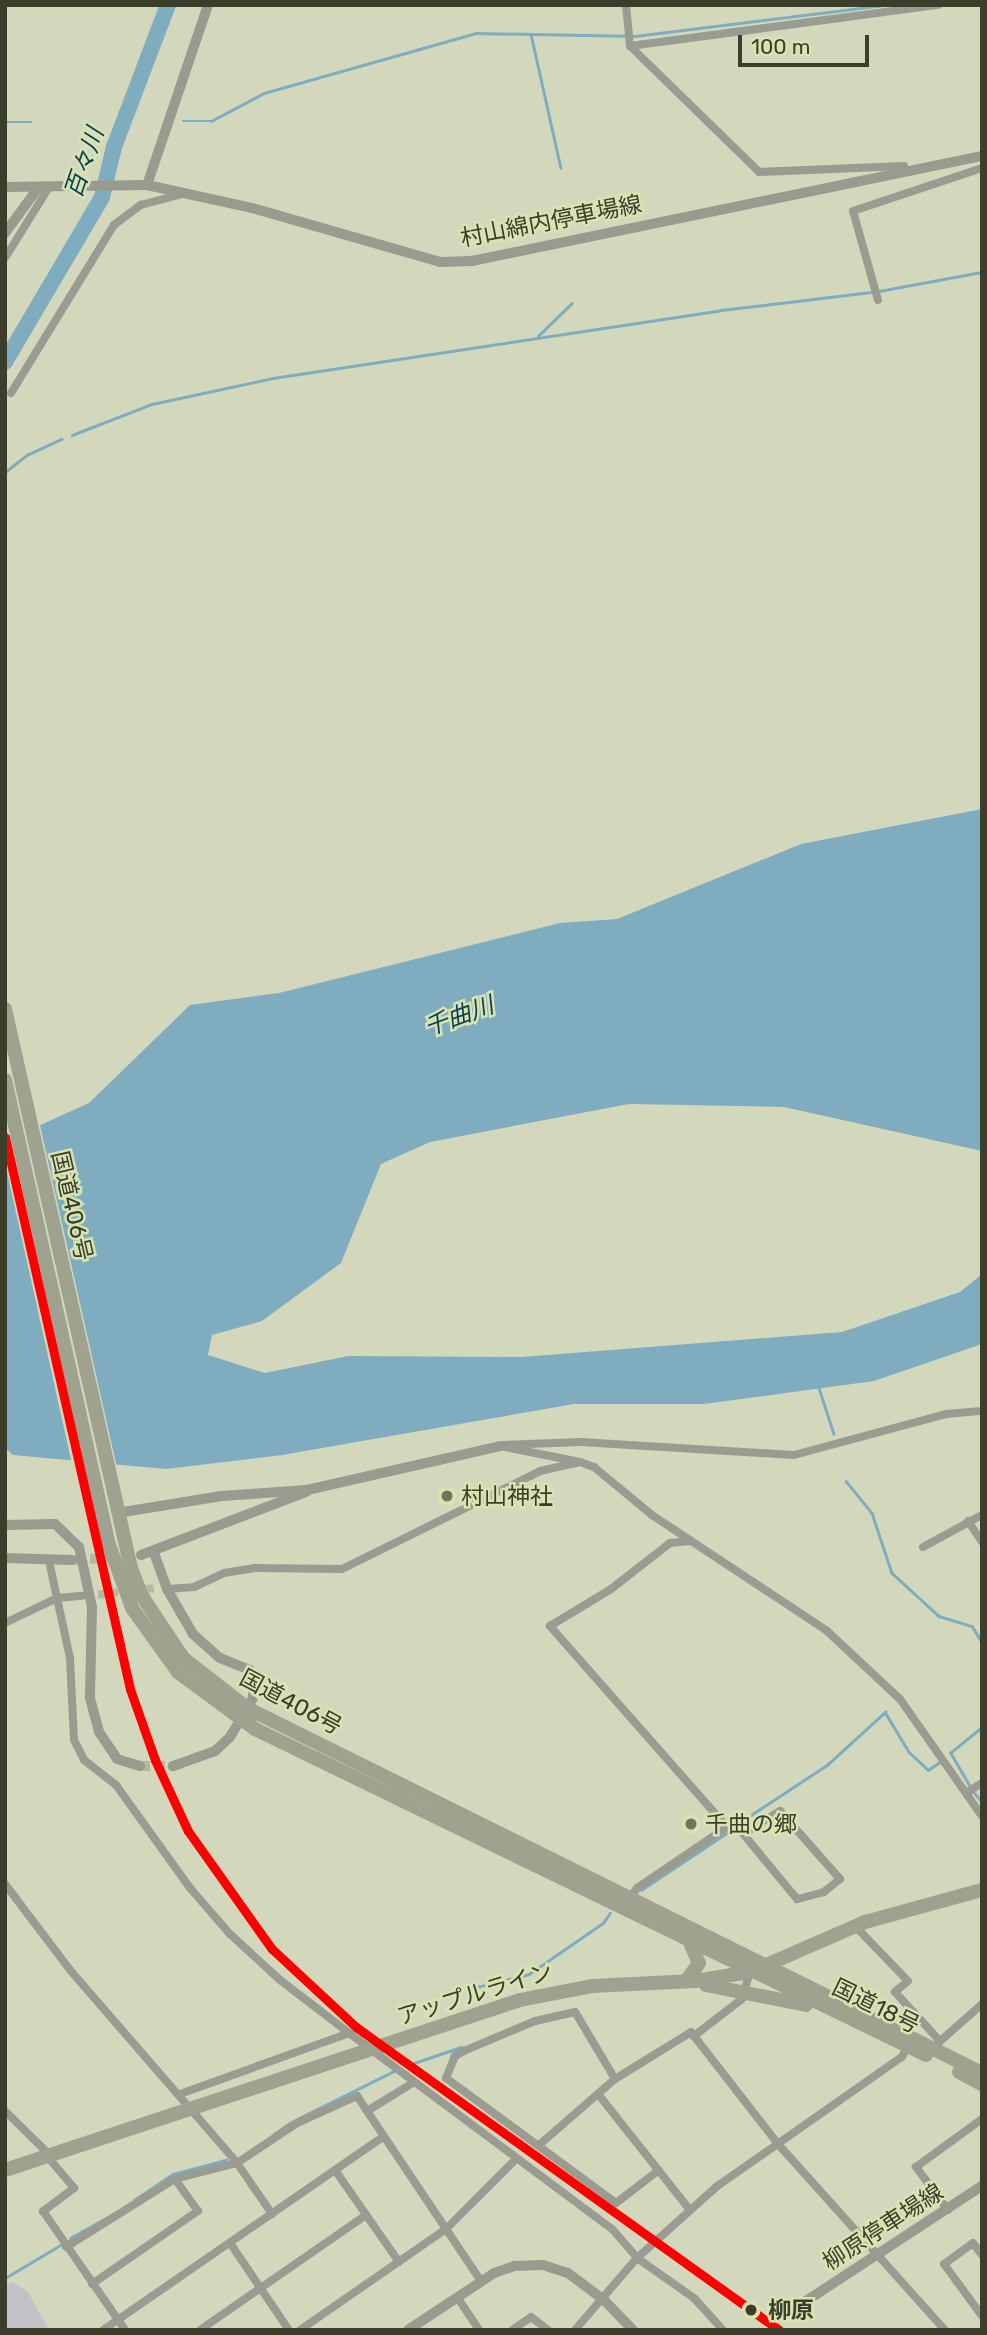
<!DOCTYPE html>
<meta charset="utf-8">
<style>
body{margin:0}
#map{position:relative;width:987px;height:2335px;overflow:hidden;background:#d3d8bd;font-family:Rubik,"Noto Sans JP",sans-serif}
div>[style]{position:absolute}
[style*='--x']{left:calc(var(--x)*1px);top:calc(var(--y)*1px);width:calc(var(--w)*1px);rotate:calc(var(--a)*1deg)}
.green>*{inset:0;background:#c4c1c9}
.water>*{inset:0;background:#7fadbf}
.pier>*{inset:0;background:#d3d8bd}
.stream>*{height:2.5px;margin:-1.25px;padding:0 1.25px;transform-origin:1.25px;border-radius:1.25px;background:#7fadbf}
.river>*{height:16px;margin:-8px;padding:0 8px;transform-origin:8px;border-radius:8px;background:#7fadbf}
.street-tunnel>*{height:8px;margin-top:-4px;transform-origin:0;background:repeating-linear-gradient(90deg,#b4b9a0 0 8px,transparent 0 12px)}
.secondary-tunnel>*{height:10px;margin-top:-5px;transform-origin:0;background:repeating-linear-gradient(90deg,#b4b9a0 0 10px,transparent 0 15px)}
.street>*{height:8px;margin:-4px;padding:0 4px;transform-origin:4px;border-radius:4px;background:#9a9c92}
.secondary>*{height:10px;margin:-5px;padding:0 5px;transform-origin:5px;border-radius:5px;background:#989b8d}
.highway>*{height:14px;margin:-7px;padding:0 7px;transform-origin:7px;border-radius:7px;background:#9ea28f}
.rail-1>*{height:9px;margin:-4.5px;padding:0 4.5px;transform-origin:4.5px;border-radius:4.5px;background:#f00}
.dots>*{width:19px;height:19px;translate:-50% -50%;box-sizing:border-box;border:4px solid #d9e3b2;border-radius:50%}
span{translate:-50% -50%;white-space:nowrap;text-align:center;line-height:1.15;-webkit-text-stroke:5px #d9e3b2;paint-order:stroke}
.street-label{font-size:23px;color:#3a3e2b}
.poi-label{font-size:23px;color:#3a3e2b}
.left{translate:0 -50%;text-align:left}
.stop-label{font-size:23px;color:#3a3e2b;font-weight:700}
.water-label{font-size:24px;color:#093f59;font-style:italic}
.frame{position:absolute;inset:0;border:7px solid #3a3e2b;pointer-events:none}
.scale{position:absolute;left:738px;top:35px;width:131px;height:32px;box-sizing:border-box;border:4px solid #3a3e2b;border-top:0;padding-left:9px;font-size:21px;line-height:24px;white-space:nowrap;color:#3a3e2b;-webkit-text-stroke:5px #d9e3b2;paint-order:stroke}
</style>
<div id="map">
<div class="green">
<div style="clip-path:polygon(13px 2282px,28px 2292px,49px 2330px,5px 2330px,5px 2286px)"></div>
</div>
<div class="water">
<div style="clip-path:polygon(982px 809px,982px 1151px,784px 1107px,629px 1104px,430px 1142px,381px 1164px,341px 1263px,262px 1321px,212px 1335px,208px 1355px,265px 1373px,348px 1356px,522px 1357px,842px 1332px,960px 1292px,982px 1274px,982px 1344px,874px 1381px,704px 1404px,574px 1404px,282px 1455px,166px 1469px,13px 1455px,5px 1448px,5px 1141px,89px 1103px,190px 1005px,279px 993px,560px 923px,617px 919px,801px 844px)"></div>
</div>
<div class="pier">
<div style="clip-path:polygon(39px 1121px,117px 1468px,72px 1464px,5px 1163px,5px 1137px)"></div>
</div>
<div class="stream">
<div style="--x:531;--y:34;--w:137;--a:77.4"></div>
<div style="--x:183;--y:121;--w:28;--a:0"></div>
<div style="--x:211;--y:121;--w:60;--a:-27.8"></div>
<div style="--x:264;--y:93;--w:220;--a:-15.8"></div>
<div style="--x:476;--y:33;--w:159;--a:1.1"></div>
<div style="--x:635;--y:36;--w:251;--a:-7.1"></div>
<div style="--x:5;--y:122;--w:26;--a:0"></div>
<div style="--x:879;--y:291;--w:105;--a:-10.5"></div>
<div style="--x:538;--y:336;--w:47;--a:-44.1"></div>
<div style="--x:72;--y:435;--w:86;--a:-21.2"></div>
<div style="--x:152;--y:404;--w:124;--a:-12.1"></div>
<div style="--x:273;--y:378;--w:453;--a:-8.6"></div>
<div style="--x:721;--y:310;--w:153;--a:-6.8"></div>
<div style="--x:5;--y:472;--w:28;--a:-38"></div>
<div style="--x:27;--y:455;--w:38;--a:-25"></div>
<div style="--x:819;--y:1388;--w:48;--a:71.9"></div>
<div style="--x:846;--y:1481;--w:41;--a:50.9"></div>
<div style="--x:872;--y:1513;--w:63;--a:71.6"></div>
<div style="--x:892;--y:1573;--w:64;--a:42.5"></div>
<div style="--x:939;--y:1616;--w:34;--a:17"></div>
<div style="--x:972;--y:1626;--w:19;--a:58"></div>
<div style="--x:970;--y:1787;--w:39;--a:-120"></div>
<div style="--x:950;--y:1753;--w:41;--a:-39.1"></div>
<div style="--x:974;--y:1792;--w:13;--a:51"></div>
<div style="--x:748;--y:1817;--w:95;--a:-33.4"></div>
<div style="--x:827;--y:1765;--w:79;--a:-42.4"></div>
<div style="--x:885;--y:1712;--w:47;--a:59"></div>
<div style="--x:909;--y:1752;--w:26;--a:43"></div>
<div style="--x:928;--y:1770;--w:14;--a:-34"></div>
<div style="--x:641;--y:1890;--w:114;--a:-33.6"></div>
<div style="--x:473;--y:1988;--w:58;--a:-14"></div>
<div style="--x:529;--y:1974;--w:90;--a:-34.6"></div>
<div style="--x:603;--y:1923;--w:12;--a:-55"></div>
<div style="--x:414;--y:2063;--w:50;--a:-18.8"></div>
<div style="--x:297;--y:2119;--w:108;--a:-26.3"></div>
<div style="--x:274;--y:2134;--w:21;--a:-35"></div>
<div style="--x:134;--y:2200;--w:47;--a:-33.7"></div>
<div style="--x:173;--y:2174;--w:55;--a:-14.8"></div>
<div style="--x:70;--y:2238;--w:54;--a:-29"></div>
<div style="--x:5;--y:2278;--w:66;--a:-30.8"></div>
</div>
<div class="river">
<div style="--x:5;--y:362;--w:191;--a:-59.5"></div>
<div style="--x:102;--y:197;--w:51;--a:-76.5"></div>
<div style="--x:114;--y:147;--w:152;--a:-69.2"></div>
</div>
<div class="street-tunnel">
<div style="--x:86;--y:1596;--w:70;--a:-6.5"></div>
</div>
<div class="secondary-tunnel">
<div style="--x:75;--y:1560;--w:44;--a:-3.9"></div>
<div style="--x:140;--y:1766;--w:33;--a:0"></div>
</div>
<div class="street">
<div style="--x:626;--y:5;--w:41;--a:84.4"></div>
<div style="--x:630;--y:46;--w:180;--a:44.3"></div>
<div style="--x:759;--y:172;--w:145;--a:-2.4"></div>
<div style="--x:904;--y:166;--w:4;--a:63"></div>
<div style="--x:630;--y:46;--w:311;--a:-7.6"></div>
<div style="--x:5;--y:258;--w:81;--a:-58.1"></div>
<div style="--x:878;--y:300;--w:92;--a:-105.7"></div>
<div style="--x:853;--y:211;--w:136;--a:-18.4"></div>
<div style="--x:11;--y:393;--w:197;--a:-58.5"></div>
<div style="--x:114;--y:225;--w:34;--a:-37"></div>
<div style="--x:141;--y:205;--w:42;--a:-15"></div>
<div style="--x:503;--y:1445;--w:78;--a:-2.2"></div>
<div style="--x:581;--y:1442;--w:213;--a:3.5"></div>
<div style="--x:794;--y:1455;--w:157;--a:-15.1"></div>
<div style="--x:946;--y:1414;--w:36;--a:-5"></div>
<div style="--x:580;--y:1462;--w:15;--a:20"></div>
<div style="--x:594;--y:1467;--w:75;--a:39.6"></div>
<div style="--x:652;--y:1515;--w:210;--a:33.5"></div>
<div style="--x:827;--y:1631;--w:100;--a:43"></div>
<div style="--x:900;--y:1699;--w:143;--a:55"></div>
<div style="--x:968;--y:1521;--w:25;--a:56"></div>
<div style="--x:923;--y:1547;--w:67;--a:-28.5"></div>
<div style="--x:49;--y:1561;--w:99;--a:77.8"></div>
<div style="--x:70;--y:1658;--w:82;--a:87.2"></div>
<div style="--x:74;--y:1740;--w:22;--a:63"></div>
<div style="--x:84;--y:1760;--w:41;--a:38"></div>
<div style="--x:116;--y:1785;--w:127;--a:54.3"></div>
<div style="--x:190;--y:1888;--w:61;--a:49"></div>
<div style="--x:230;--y:1934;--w:68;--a:42.6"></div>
<div style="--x:280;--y:1980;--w:87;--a:37.5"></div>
<div style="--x:167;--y:1589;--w:27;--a:-4"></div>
<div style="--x:194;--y:1587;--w:33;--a:-25"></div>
<div style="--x:224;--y:1573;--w:30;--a:-9"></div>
<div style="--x:254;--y:1568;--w:88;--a:0.7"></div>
<div style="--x:342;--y:1569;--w:221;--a:-26.3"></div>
<div style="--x:540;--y:1471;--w:41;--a:-12.7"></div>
<div style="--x:580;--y:1462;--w:82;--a:-168.7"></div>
<div style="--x:5;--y:1623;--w:58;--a:-25.7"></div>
<div style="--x:57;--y:1598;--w:25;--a:-5"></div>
<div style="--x:966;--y:1793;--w:19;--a:-32"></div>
<div style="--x:727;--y:1827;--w:18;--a:-34"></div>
<div style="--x:742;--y:1817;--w:15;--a:48"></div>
<div style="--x:752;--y:1828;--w:33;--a:-31"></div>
<div style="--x:780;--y:1811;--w:91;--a:48.6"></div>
<div style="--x:840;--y:1879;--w:21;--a:141"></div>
<div style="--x:824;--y:1892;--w:28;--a:165"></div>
<div style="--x:797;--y:1899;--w:83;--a:-129.6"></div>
<div style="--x:744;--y:1835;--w:11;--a:-41"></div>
<div style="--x:5;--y:1884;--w:108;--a:52.9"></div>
<div style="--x:70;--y:1970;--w:255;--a:49.1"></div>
<div style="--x:237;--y:2163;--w:62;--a:55.5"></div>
<div style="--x:628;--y:1901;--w:16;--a:-55"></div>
<div style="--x:637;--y:1888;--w:109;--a:-34.1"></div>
<div style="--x:727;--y:1827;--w:268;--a:-131.4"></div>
<div style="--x:550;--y:1626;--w:71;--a:-31.2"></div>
<div style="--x:611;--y:1589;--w:75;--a:-37.9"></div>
<div style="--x:670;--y:1543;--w:20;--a:-6"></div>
<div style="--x:855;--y:1926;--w:76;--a:46.1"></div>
<div style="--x:908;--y:1981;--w:17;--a:140"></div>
<div style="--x:895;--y:1992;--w:65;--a:47.5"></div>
<div style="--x:750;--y:1972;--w:28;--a:107"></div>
<div style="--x:742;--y:1999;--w:61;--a:142.4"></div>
<div style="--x:694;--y:2036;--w:137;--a:52.1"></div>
<div style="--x:778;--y:2144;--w:250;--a:48.1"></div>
<div style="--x:937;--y:2044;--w:60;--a:-41.6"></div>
<div style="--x:615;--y:2079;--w:89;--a:-31.7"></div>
<div style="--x:691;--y:2032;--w:5;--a:53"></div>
<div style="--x:180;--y:2094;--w:180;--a:-19.8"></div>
<div style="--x:349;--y:2033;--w:329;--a:36.7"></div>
<div style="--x:613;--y:2230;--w:37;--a:49"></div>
<div style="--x:637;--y:2258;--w:70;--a:35.1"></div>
<div style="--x:694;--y:2298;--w:43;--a:47.8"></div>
<div style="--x:598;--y:2094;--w:148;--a:51.6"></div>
<div style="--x:5;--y:2111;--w:63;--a:44.4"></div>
<div style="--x:367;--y:2111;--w:52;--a:-31.5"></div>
<div style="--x:539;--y:2145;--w:101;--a:-41"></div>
<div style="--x:615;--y:2079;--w:78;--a:-120.8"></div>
<div style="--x:575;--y:2012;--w:41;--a:167.3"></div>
<div style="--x:535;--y:2021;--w:75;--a:157.2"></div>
<div style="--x:466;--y:2050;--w:13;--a:151"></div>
<div style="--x:455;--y:2056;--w:24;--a:112"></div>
<div style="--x:446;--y:2078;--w:211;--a:36.3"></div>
<div style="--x:616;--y:2203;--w:54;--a:-37.5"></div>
<div style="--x:47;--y:2156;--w:42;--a:49.8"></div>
<div style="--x:74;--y:2188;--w:39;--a:143"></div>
<div style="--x:43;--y:2211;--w:145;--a:55.4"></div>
<div style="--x:335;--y:2170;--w:112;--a:55.2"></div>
<div style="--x:948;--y:2210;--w:54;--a:-126.7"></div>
<div style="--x:916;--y:2167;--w:82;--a:-36"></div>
<div style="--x:230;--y:2243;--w:105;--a:55.9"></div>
<div style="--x:66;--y:2247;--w:128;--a:-32"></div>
<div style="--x:175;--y:2179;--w:64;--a:-14.5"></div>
<div style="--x:237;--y:2163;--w:72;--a:-33.7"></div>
<div style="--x:297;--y:2123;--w:66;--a:-24.2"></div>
<div style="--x:357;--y:2096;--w:223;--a:56.2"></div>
<div style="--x:982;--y:2255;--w:15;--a:-127"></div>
<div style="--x:973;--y:2243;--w:36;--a:144"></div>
<div style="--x:944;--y:2264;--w:64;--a:53.8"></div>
<div style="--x:92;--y:2284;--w:129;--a:-34.6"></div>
<div style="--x:198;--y:2211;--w:39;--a:-126"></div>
<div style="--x:457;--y:2297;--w:40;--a:56"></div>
<div style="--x:103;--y:2330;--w:341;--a:-34.6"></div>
<div style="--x:200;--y:2330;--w:202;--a:-34.7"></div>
<div style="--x:300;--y:2330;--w:178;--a:-34.7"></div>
<div style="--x:446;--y:2229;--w:100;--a:-45"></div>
<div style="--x:512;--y:2330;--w:23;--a:-34"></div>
<div style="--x:531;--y:2317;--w:21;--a:37"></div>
<div style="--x:575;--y:2330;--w:95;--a:-49.3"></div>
<div style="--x:637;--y:2258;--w:106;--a:-41.9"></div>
<div style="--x:716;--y:2187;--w:227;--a:-35"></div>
<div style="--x:902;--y:2057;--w:11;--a:-63"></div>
</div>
<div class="secondary">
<div style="--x:147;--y:185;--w:190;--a:-71.3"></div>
<div style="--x:5;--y:187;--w:142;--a:-0.8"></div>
<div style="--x:147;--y:185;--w:107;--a:12.4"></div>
<div style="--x:252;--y:208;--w:196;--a:16"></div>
<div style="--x:440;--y:262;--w:32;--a:-2"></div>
<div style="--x:472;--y:261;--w:521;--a:-11.63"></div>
<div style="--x:5;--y:233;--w:56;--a:-53.7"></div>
<div style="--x:117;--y:1513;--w:106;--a:-9.2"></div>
<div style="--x:222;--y:1496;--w:85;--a:-4"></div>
<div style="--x:307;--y:1490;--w:198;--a:-12.8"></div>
<div style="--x:5;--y:1525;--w:50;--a:-1.1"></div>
<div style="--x:55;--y:1524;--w:33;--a:44"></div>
<div style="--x:79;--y:1547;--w:61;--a:77.8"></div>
<div style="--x:92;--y:1607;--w:91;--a:91.3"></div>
<div style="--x:90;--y:1698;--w:35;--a:75"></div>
<div style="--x:99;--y:1732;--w:32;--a:56"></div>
<div style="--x:117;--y:1759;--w:24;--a:17"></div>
<div style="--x:154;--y:1553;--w:38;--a:70"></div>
<div style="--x:167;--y:1589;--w:52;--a:60"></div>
<div style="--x:193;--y:1634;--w:36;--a:42"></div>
<div style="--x:220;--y:1658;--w:32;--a:22"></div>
<div style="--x:250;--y:1670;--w:8;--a:60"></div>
<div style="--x:254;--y:1677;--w:21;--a:93"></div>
<div style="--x:253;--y:1698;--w:45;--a:120.5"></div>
<div style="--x:230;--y:1737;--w:21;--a:137"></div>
<div style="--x:215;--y:1751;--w:45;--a:160.3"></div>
<div style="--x:141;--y:1555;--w:177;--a:-20.9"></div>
<div style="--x:5;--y:1558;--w:67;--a:1.7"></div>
<div style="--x:806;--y:2301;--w:210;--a:-33.2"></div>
<div style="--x:408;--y:2330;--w:103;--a:-33.5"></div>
<div style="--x:494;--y:2273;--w:21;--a:-19"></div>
<div style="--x:514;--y:2266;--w:29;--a:-2"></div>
<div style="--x:543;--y:2265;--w:26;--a:18"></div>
<div style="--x:568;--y:2273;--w:45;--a:36.9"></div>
<div style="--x:604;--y:2300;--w:42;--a:46"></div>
</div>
<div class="highway">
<div style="--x:5;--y:1009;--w:573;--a:77.3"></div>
<div style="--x:131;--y:1568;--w:30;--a:69"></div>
<div style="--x:142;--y:1596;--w:74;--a:56.5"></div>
<div style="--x:183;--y:1658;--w:81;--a:38"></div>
<div style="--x:247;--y:1708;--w:821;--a:26.41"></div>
<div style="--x:5;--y:1080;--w:476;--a:77.4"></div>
<div style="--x:109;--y:1545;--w:67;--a:69.9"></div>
<div style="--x:132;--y:1608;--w:79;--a:54.3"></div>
<div style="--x:178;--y:1672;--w:96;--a:36.5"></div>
<div style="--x:255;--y:1729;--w:746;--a:25.91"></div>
<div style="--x:686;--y:1981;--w:22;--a:-54"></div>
<div style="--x:699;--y:1963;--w:22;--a:-114"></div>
<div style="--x:706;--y:1985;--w:102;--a:11.3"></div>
<div style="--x:959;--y:2072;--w:26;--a:28"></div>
<div style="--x:5;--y:2170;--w:542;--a:-18.27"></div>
<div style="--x:520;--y:2000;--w:73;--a:-11"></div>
<div style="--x:592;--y:1986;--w:103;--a:-2.8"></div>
<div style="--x:695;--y:1981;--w:56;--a:-9.3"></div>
<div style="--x:750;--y:1972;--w:125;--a:-23.5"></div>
<div style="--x:865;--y:1922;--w:121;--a:-15.3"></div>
</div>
<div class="rail-1">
<div style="--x:5;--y:1137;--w:566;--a:77.24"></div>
<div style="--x:130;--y:1689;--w:75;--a:70.6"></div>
<div style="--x:155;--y:1760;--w:78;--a:65.1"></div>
<div style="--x:188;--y:1831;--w:145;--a:54.6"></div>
<div style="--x:272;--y:1949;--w:115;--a:42.9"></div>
<div style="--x:356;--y:2027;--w:520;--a:35.61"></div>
</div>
<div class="dots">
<div style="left:447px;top:1496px;background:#70745e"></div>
<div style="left:691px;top:1824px;background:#70745e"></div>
<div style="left:751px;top:2310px;background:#3a3e2b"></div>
</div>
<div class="street-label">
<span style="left:551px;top:221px;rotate:-11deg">村山綿内停車場線</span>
<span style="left:72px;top:1206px;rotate:77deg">国道406号</span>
<span style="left:291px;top:1702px;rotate:28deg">国道406号</span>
<span style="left:475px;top:1994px;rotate:-17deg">アップルライン</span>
<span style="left:876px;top:2006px;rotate:26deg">国道18号</span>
<span style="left:883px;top:2227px;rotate:-33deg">柳原停車場線</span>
</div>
<div class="poi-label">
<span class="left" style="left:461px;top:1496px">村山神社</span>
<span class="left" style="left:705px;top:1824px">千曲の郷</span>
</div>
<div class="stop-label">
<span class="left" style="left:768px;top:2310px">柳原</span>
</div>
<div class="water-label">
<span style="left:85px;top:163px;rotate:-71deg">百々川</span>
<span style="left:459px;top:1017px;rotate:-20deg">千曲川</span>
</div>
<div class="frame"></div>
<div class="scale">100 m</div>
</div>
